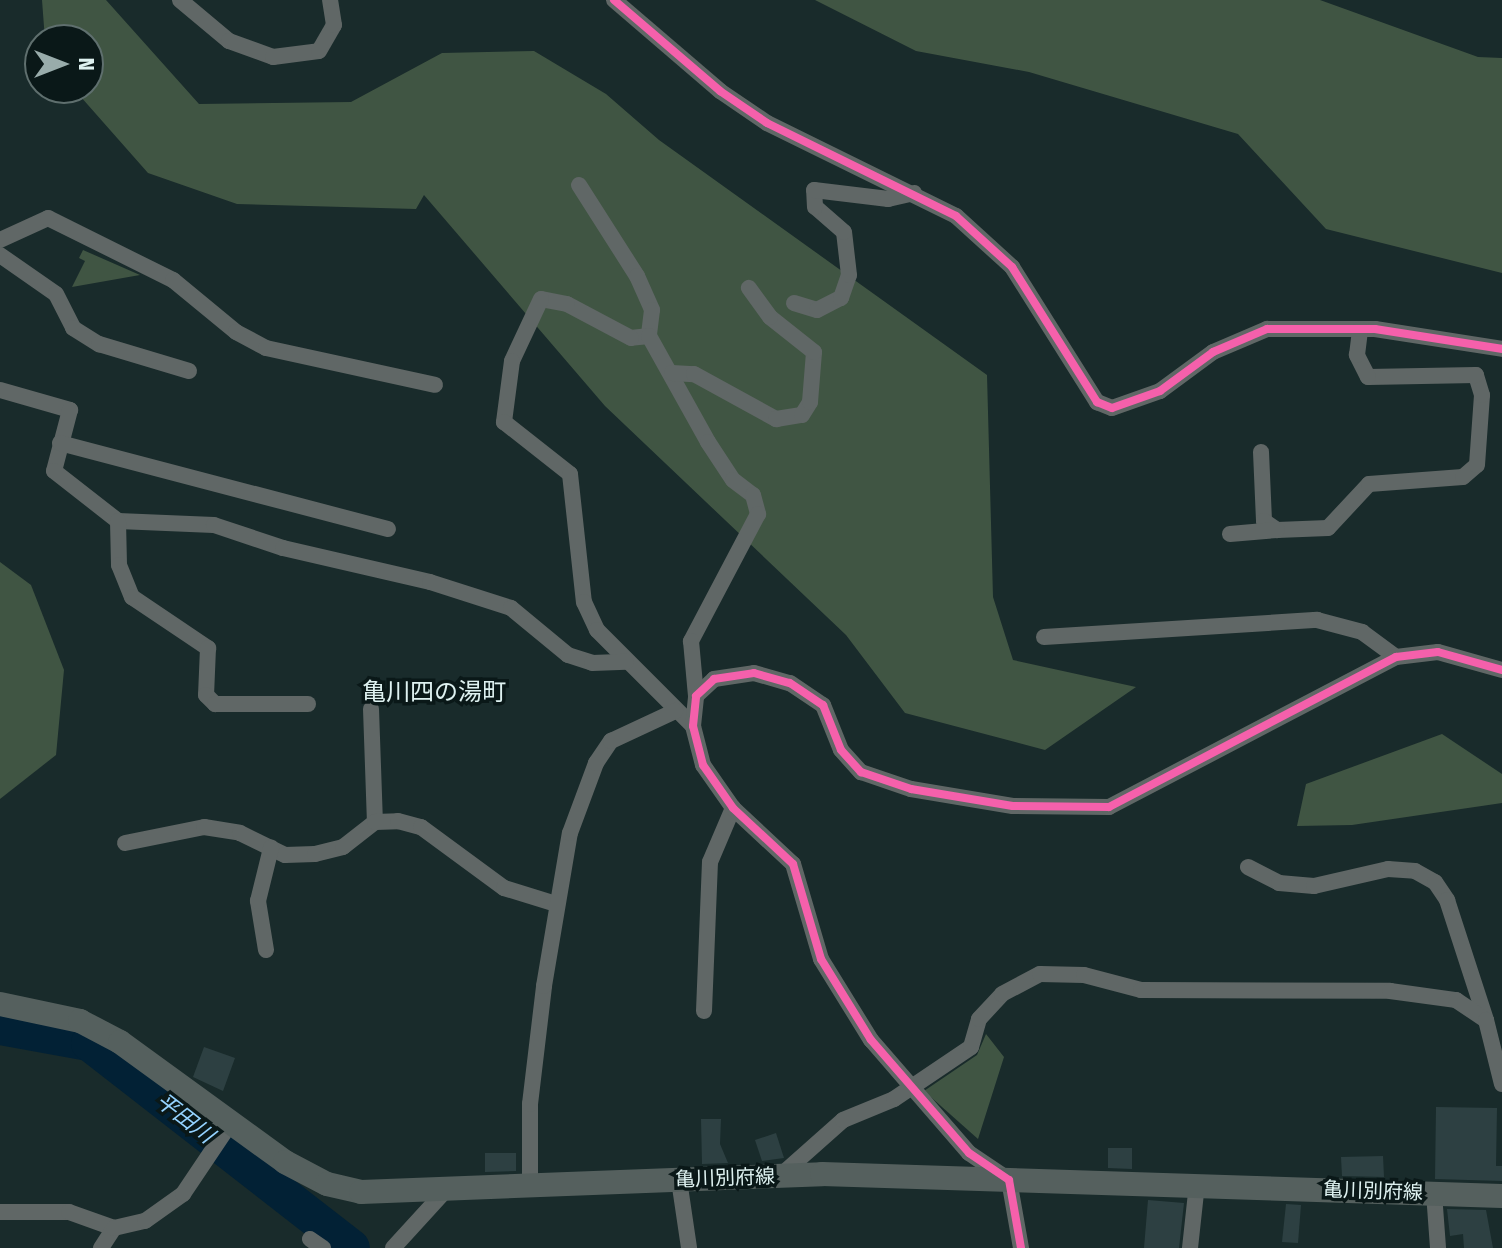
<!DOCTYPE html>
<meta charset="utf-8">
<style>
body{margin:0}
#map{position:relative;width:1502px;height:1248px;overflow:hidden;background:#192b2b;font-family:"Fira Sans Condensed","Noto Sans JP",sans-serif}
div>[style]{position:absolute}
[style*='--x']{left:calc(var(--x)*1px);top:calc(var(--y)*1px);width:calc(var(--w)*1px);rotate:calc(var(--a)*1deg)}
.green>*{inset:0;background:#405543}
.river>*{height:36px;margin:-18px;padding:0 18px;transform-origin:18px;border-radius:18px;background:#022135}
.building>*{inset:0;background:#2d4042}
.street>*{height:16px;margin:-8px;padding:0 8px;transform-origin:8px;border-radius:8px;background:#606766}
.secondary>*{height:24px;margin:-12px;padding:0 12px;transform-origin:12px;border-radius:12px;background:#55605e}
.cycleway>*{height:8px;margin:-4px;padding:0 4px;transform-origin:4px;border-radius:4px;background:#f560ab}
span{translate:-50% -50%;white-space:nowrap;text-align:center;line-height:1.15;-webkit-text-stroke:7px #0a1818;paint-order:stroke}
.street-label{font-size:20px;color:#def1f0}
.water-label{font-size:22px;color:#94d2fe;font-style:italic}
.quarter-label{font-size:24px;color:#def1f0}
.north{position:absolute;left:24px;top:24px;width:80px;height:80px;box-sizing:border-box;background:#0a1818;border:2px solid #5f6f6e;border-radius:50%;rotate:90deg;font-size:22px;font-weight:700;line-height:32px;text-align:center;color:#def1f0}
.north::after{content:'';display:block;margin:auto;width:28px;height:36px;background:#99acab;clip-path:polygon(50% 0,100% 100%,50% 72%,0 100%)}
</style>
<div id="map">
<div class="green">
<div style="clip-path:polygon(42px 0,106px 0,199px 104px,351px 102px,442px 53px,534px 51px,606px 94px,659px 140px,987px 375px,993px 597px,1013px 660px,1136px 687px,1045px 750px,905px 713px,846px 635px,605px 406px,424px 195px,416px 209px,237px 204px,148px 173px,73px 88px,88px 88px,88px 40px,45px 40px)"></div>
<div style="clip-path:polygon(815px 0,1320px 0,1478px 57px,1502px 58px,1502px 273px,1326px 229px,1238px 134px,1029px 72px,916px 51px)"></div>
<div style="clip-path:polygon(83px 250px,140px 275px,72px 287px,85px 261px,79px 258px)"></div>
<div style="clip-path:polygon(0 562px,31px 585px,64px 670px,56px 755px,0 799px)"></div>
<div style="clip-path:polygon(1442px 734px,1502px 774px,1502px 803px,1352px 825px,1297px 826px,1306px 784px)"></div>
<div style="clip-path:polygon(986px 1034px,1004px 1057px,978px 1139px,924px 1091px,977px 1055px)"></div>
</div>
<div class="river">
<div style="--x:0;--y:1027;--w:90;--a:10.2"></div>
<div style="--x:89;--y:1043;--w:333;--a:37.9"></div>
</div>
<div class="building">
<div style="clip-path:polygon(204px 1047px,235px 1058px,223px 1091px,193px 1077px)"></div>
<div style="clip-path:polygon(1436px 1107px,1497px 1108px,1496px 1166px,1502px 1166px,1502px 1181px,1435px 1179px)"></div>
<div style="clip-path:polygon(701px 1119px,721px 1119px,720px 1144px,728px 1163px,702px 1164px)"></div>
<div style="clip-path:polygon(776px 1133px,784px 1158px,762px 1161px,755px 1140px)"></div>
<div style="clip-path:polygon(1108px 1148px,1132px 1148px,1132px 1169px,1108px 1168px)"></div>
<div style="clip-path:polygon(485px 1153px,516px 1153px,516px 1171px,485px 1172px)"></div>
<div style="clip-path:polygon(1383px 1156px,1384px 1177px,1342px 1176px,1341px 1157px)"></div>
<div style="clip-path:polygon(1148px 1200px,1184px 1203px,1179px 1248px,1144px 1248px)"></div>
<div style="clip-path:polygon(1286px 1204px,1301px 1205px,1298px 1243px,1282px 1242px)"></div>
<div style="clip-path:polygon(1447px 1209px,1486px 1210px,1493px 1248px,1464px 1248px,1463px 1234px,1450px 1236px)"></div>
</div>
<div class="street">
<div style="--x:180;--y:0;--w:64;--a:39.9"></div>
<div style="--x:229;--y:41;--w:47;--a:20"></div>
<div style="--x:273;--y:57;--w:46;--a:-7.4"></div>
<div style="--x:319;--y:51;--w:30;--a:-60"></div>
<div style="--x:334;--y:25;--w:25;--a:-99"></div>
<div style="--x:614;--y:0;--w:140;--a:40.6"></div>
<div style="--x:720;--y:91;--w:57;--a:34.2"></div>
<div style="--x:767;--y:123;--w:211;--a:26.2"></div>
<div style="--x:956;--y:216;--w:76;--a:42.3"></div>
<div style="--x:1012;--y:267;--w:160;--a:57.8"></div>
<div style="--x:1097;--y:402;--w:16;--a:22"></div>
<div style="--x:1112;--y:408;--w:51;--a:-19.5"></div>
<div style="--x:1160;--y:391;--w:66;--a:-36.3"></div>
<div style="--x:1213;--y:352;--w:59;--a:-23.1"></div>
<div style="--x:1267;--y:329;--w:108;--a:0"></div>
<div style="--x:1375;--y:329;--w:129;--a:8.9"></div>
<div style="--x:579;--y:185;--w:108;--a:57.5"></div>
<div style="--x:637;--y:276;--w:37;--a:66"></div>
<div style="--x:652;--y:310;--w:26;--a:97"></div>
<div style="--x:649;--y:336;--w:18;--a:174"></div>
<div style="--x:631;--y:338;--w:72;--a:-152"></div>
<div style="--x:567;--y:304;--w:26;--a:-169"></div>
<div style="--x:541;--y:299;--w:68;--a:115.1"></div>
<div style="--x:512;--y:361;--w:62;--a:97.5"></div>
<div style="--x:504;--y:422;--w:84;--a:38.2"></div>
<div style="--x:570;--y:474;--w:129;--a:83.8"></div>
<div style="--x:584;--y:602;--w:31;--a:65"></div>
<div style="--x:597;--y:630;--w:136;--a:45"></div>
<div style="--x:0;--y:240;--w:53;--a:-24.6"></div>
<div style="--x:48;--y:218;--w:140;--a:26.4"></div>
<div style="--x:173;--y:280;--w:82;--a:39.5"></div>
<div style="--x:236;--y:332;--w:34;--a:28"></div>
<div style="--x:266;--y:348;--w:173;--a:12.3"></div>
<div style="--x:0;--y:255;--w:68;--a:34.9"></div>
<div style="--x:56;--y:294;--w:38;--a:63"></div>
<div style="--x:73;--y:328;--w:31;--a:32"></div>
<div style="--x:99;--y:344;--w:94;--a:16.7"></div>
<div style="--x:794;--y:303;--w:24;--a:17"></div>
<div style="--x:817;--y:310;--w:27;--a:-27"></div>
<div style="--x:841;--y:298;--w:24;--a:-71"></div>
<div style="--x:849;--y:275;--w:43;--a:-96.6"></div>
<div style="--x:844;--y:232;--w:38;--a:-139"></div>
<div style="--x:815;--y:207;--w:17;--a:-93"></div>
<div style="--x:814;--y:190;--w:75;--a:6.9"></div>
<div style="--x:888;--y:199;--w:27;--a:-13"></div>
<div style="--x:649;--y:336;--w:121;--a:60.9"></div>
<div style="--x:708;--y:442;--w:45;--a:56.7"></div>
<div style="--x:733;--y:480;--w:25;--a:37"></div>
<div style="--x:753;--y:495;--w:20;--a:75"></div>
<div style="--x:758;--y:514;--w:144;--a:117.8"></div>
<div style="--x:691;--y:641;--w:55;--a:84.8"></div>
<div style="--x:672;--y:373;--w:22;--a:3"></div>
<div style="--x:694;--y:374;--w:94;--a:28.8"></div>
<div style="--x:776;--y:419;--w:26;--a:-9"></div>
<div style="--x:802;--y:415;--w:15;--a:-58"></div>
<div style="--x:810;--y:402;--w:50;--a:-85.4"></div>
<div style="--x:814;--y:352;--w:56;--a:-141.5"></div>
<div style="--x:770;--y:317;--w:36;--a:-126"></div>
<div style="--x:0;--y:390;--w:73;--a:15.9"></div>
<div style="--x:70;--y:410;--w:63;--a:104.7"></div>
<div style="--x:54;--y:471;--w:81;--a:38"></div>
<div style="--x:118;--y:521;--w:96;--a:2.4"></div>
<div style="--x:214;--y:525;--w:73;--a:18.4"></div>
<div style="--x:283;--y:548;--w:151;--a:13"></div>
<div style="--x:430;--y:582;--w:85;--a:17.8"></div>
<div style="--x:511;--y:608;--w:74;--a:39.5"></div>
<div style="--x:568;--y:655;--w:25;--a:18"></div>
<div style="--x:592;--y:663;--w:34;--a:-2"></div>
<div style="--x:60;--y:443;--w:339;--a:14.7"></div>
<div style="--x:1261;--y:452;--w:69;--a:87.5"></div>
<div style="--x:1264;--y:521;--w:16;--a:35"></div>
<div style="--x:1277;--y:530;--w:51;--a:-2.2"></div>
<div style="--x:1328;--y:528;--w:60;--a:-47"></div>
<div style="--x:1369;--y:484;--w:94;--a:-4.3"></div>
<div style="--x:1463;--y:477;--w:18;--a:-41"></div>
<div style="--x:1477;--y:465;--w:70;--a:-85.9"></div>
<div style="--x:1482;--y:395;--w:21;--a:-107"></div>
<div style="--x:1476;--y:375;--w:108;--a:178.9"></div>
<div style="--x:1368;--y:377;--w:25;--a:-117"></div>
<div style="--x:1357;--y:355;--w:26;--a:-83"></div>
<div style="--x:118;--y:521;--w:44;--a:88.7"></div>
<div style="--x:119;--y:565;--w:35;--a:68"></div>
<div style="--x:132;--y:597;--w:92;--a:33.9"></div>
<div style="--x:208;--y:648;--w:47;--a:92.4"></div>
<div style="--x:206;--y:695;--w:13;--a:45"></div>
<div style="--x:215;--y:704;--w:93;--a:0"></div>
<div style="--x:1230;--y:534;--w:47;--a:-4.9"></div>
<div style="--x:1044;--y:637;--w:274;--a:-3.6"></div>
<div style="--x:1317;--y:620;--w:47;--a:14.9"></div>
<div style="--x:1362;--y:632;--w:42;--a:36.3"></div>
<div style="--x:371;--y:709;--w:113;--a:88"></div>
<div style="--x:125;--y:843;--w:81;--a:-11.4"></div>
<div style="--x:204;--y:827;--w:36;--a:9"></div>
<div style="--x:240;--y:833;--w:50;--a:26.1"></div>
<div style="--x:285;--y:855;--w:30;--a:-2"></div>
<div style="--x:315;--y:854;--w:29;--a:-14"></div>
<div style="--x:343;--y:847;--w:41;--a:-38"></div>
<div style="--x:375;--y:822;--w:23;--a:-2"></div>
<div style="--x:398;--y:821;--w:24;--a:15"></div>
<div style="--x:421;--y:827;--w:103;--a:36.3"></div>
<div style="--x:504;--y:888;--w:54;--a:17.1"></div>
<div style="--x:1248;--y:867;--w:35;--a:27"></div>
<div style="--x:1279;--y:883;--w:35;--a:5"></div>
<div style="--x:1314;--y:886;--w:76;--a:-12.9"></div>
<div style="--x:1388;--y:869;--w:27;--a:4"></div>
<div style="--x:1415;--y:871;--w:23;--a:29"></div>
<div style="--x:1435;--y:882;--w:22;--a:56"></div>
<div style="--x:1447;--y:900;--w:126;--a:72"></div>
<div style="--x:266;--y:950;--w:50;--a:-99.3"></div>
<div style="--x:258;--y:901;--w:55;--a:-76.2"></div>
<div style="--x:704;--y:1011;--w:149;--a:-87.7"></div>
<div style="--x:710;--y:862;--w:59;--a:-66.9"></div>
<div style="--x:780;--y:1176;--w:84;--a:-41.6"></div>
<div style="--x:843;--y:1120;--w:55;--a:-22.4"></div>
<div style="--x:894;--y:1099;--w:93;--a:-34"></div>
<div style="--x:971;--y:1047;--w:29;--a:-74"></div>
<div style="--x:979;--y:1019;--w:34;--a:-47"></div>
<div style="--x:1002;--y:994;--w:43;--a:-27.8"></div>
<div style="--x:1040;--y:974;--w:44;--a:1.3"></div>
<div style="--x:1084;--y:975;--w:59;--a:14.7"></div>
<div style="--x:1141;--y:990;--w:249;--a:0.2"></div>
<div style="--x:1390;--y:991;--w:67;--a:7.8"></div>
<div style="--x:1456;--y:1000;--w:36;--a:34"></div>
<div style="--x:1486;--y:1020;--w:66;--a:76"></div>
<div style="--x:679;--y:1180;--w:69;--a:81.6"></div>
<div style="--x:530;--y:1186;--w:82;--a:-90"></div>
<div style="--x:530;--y:1104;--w:119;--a:-83.2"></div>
<div style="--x:544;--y:986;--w:155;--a:-80.4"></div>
<div style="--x:570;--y:833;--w:75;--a:-69.6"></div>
<div style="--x:596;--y:763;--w:27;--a:-56"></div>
<div style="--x:611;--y:741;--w:71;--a:-25.1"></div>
<div style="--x:1434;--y:1193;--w:55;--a:85.8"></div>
<div style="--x:0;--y:1212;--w:69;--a:0"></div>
<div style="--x:69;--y:1212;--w:48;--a:19.6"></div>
<div style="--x:310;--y:1239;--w:16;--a:35"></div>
<div style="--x:101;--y:1248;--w:24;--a:-57"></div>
<div style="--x:114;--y:1228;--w:32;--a:-13"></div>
<div style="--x:145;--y:1221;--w:47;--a:-35.4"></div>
<div style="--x:183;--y:1194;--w:84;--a:-56.1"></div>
<div style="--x:393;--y:1248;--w:77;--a:-47.6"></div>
<div style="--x:1021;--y:1248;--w:69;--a:-100"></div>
<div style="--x:1009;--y:1180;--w:48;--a:-146"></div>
<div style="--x:969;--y:1153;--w:150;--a:-130.9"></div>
<div style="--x:871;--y:1040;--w:95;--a:-121.7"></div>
<div style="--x:821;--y:959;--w:99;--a:-106.4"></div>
<div style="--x:793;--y:864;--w:82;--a:-137"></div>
<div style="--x:733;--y:808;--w:52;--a:-124.9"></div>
<div style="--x:703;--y:765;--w:40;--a:-104.4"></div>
<div style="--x:693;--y:726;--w:30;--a:-84"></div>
<div style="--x:696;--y:696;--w:25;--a:-43"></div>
<div style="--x:714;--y:679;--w:40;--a:-8.5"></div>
<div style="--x:754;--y:673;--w:37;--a:16"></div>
<div style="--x:790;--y:683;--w:40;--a:34"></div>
<div style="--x:823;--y:705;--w:48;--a:68.2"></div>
<div style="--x:841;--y:750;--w:30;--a:48"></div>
<div style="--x:861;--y:772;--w:53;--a:18.8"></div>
<div style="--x:911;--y:789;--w:103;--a:9.5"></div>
<div style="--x:1013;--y:806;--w:96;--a:0.6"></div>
<div style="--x:1109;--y:807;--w:324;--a:-27.6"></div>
<div style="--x:1396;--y:657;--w:42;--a:-6.8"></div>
<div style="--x:1438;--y:652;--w:66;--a:15.7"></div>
<div style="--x:1190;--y:1248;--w:64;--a:-83.8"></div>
</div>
<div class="secondary">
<div style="--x:0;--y:1004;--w:82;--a:12"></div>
<div style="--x:80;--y:1021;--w:45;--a:27.7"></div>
<div style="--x:120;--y:1042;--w:204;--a:36"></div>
<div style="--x:285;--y:1162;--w:47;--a:27.6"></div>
<div style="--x:327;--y:1184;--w:35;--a:13"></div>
<div style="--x:361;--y:1192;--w:461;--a:-2.2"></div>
<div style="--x:822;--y:1174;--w:680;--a:1.85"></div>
</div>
<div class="cycleway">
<div style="--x:614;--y:0;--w:140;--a:40.6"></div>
<div style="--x:720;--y:91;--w:57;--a:34.2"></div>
<div style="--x:767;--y:123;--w:211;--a:26.2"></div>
<div style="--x:956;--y:216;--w:76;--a:42.3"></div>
<div style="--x:1012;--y:267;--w:160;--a:57.8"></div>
<div style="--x:1097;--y:402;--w:16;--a:22"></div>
<div style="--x:1112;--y:408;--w:51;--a:-19.5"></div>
<div style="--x:1160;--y:391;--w:66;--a:-36.3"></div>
<div style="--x:1213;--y:352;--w:59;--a:-23.1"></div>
<div style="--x:1267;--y:329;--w:108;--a:0"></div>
<div style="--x:1375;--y:329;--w:129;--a:8.9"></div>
<div style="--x:1021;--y:1248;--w:69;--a:-100"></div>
<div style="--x:1009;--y:1180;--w:48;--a:-146"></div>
<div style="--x:969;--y:1153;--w:150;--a:-130.9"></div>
<div style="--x:871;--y:1040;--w:95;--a:-121.7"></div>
<div style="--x:821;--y:959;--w:99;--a:-106.4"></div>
<div style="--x:793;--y:864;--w:82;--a:-137"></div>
<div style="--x:733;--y:808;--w:52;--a:-124.9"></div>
<div style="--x:703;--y:765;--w:40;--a:-104.4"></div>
<div style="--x:693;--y:726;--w:30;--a:-84"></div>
<div style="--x:696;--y:696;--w:25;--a:-43"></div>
<div style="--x:714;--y:679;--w:40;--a:-8.5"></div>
<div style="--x:754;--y:673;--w:37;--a:16"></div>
<div style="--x:790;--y:683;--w:40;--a:34"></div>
<div style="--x:823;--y:705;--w:48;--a:68.2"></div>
<div style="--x:841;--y:750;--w:30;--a:48"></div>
<div style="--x:861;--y:772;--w:53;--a:18.8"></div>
<div style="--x:911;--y:789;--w:103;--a:9.5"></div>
<div style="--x:1013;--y:806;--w:96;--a:0.6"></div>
<div style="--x:1109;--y:807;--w:324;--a:-27.6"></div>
<div style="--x:1396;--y:657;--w:42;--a:-6.8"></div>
<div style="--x:1438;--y:652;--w:66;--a:15.7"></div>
</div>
<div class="street-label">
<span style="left:725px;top:1178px;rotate:-2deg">亀川別府線</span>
<span style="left:1373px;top:1191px;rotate:2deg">亀川別府線</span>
</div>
<div class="water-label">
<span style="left:185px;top:1118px;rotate:38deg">平田川</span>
</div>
<div class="quarter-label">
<span style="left:434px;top:693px">亀川四の湯町</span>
</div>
<div class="north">N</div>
</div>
